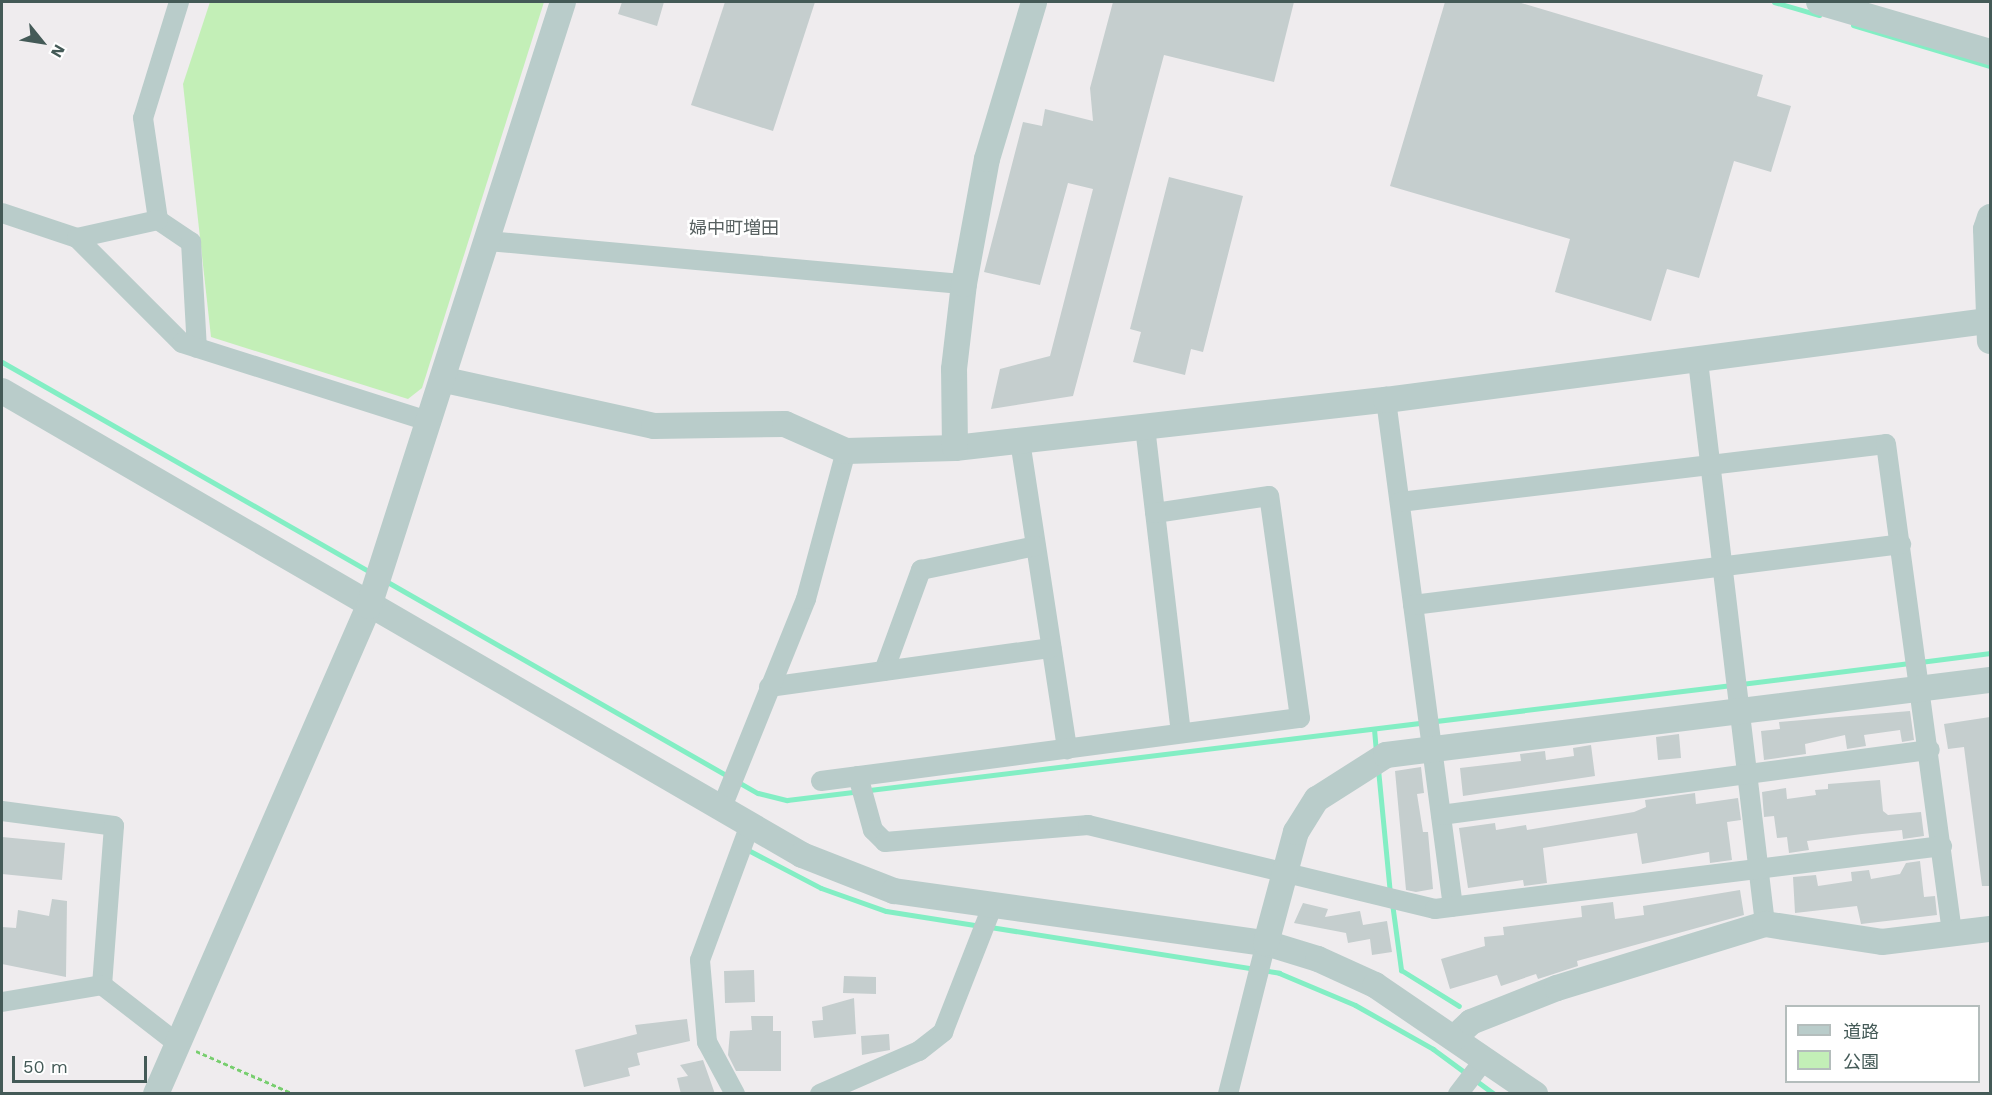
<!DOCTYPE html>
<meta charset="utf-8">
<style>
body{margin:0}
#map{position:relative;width:1992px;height:1095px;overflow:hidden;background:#efecee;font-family:"Work Sans","Noto Sans JP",sans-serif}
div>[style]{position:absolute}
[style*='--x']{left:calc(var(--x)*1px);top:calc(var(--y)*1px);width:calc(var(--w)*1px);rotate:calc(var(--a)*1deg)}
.green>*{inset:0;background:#c3efb7}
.stream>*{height:5px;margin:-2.5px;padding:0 2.5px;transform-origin:2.5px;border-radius:2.5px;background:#83eec4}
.building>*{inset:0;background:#c5cece}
.path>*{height:3px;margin-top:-1.5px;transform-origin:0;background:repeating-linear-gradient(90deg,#78ce6f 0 4.5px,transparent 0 7.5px)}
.minor>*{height:20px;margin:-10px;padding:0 10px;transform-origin:10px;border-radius:10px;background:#b9ccca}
.tertiary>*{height:26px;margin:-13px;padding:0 13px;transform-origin:13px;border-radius:13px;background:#b9ccca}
span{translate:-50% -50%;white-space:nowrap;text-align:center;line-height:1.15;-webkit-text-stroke:5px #fff;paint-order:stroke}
.neighbourhood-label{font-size:18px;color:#586161}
.frame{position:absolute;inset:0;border:3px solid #445a57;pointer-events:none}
.legend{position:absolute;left:1785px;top:1005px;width:195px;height:78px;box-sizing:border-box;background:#fff;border:2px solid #b4bdbc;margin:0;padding:8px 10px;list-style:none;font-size:18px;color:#445a57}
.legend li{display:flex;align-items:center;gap:12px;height:30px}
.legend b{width:30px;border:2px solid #b4bdbc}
.north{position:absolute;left:12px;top:12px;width:60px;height:60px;-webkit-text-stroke:4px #fff;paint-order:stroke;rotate:120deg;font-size:16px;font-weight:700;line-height:24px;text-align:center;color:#445a57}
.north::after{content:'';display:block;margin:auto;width:21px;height:27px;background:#445a57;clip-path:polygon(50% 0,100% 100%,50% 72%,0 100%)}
.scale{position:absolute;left:12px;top:1056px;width:135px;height:27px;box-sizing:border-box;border:3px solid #445a57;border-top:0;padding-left:8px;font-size:18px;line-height:21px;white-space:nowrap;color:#445a57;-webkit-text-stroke:4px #fff;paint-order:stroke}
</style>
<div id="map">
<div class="green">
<div style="clip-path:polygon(210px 2px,544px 2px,422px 388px,408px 399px,211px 337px,183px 84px)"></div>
</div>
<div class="stream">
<div style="--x:1774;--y:2;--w:47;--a:16.1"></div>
<div style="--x:1853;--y:25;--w:143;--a:16.7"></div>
<div style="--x:2;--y:362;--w:427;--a:29.7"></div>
<div style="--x:384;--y:580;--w:430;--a:29.7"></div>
<div style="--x:758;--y:793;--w:30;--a:14"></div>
<div style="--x:787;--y:800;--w:952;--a:-6.94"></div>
<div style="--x:1920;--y:662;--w:71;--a:-7.3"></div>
<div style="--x:1741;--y:684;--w:170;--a:-7.1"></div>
<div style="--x:1374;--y:729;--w:22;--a:85"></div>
<div style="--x:1378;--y:769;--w:126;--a:84.5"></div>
<div style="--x:748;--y:850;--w:82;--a:27.5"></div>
<div style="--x:821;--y:888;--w:69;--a:19.5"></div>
<div style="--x:886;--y:911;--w:96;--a:9"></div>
<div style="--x:1392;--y:903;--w:68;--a:82.3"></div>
<div style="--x:1401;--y:970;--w:68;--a:31.8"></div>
<div style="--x:990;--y:927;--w:293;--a:9"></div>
<div style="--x:1279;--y:973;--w:82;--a:22.8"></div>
<div style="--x:1355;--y:1005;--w:90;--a:29.4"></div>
<div style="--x:1433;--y:1049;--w:76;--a:36.4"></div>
</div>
<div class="building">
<div style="clip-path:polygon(622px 2px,664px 2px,657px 26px,618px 14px)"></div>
<div style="clip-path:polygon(725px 2px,815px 2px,773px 131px,691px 105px)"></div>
<div style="clip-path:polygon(1113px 2px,1294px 2px,1274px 82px,1164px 55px,1073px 396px,991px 409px,1000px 369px,1050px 356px,1093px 189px,1068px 183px,1040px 285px,984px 272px,1023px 122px,1042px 126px,1045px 109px,1093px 121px,1090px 88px)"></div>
<div style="clip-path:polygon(1445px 2px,1518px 2px,1763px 75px,1757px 96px,1791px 106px,1771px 172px,1734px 161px,1699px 278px,1667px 269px,1651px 321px,1555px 292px,1570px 239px,1390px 186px)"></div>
<div style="clip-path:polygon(1169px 177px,1243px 196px,1203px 352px,1191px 349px,1185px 375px,1133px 362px,1141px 332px,1130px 329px)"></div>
<div style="clip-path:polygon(1910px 711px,1914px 740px,1902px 742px,1900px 730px,1864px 735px,1866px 746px,1847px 749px,1845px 735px,1805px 744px,1806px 754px,1764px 760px,1761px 731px,1780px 729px,1779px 722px)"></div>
<div style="clip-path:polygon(1990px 717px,1990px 886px,1982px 886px,1964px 747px,1948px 749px,1944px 724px)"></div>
<div style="clip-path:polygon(1679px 734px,1681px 758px,1658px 760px,1656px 737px)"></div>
<div style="clip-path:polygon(1591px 745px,1595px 776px,1463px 796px,1460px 768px,1521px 761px,1520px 754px,1545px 751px,1546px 760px,1574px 756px,1573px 748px)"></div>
<div style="clip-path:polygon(1421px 767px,1424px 793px,1417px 794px,1423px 832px,1428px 832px,1433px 889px,1416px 892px,1406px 890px,1395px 771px)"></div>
<div style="clip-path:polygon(1880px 780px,1883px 811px,1888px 815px,1921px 812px,1924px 836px,1903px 839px,1902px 830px,1862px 834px,1807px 841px,1809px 850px,1789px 853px,1787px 837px,1777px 838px,1774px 816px,1764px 817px,1762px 792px,1786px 788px,1787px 799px,1816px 795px,1815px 790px,1828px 789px,1828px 784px)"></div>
<div style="clip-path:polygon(1695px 793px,1696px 804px,1738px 798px,1741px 820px,1727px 822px,1732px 860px,1710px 863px,1709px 852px,1642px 864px,1637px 833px,1543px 848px,1547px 883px,1524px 886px,1523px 880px,1468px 888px,1459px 828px,1495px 823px,1496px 830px,1526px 825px,1527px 830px,1634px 812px,1646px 807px,1645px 800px)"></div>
<div style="clip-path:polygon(2px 837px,65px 843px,62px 880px,2px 874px)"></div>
<div style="clip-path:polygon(1920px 861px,1924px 897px,1935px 896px,1937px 915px,1861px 924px,1857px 906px,1795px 913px,1793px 877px,1816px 875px,1818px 886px,1852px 881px,1851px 872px,1869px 870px,1871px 879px,1900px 874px,1906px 863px)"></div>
<div style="clip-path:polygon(1740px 890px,1744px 915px,1577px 961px,1578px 966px,1538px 979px,1536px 974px,1501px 986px,1497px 975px,1450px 989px,1441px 959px,1485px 946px,1484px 937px,1504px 935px,1503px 927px,1582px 917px,1581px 906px,1613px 902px,1615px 919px,1644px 915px,1643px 906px)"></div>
<div style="clip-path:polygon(52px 899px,67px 901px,66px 977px,2px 964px,2px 927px,16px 928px,18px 910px,49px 916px)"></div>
<div style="clip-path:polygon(1303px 903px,1328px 909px,1325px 917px,1360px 911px,1363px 925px,1387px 921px,1392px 952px,1372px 955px,1370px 939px,1348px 943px,1346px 933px,1294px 923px)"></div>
<div style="clip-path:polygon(754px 970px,755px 1002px,725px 1003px,724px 971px)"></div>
<div style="clip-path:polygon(844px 976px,876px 977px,876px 994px,843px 993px)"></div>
<div style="clip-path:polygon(854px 998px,856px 1034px,814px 1038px,812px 1021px,823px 1020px,822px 1007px)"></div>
<div style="clip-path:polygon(751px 1016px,773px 1016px,773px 1031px,781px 1031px,781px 1071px,736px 1071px,728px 1055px,730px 1031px,752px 1030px)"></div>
<div style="clip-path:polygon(687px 1019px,690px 1041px,637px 1053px,640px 1065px,628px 1068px,630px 1076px,584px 1087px,575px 1050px,637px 1034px,635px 1025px)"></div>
<div style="clip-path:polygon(889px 1034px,890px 1050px,862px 1055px,861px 1036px)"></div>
<div style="clip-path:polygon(703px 1060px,715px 1094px,681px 1094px,677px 1078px,688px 1076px,680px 1065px)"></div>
</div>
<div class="path">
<div style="--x:196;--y:1051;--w:107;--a:23.7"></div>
</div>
<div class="minor">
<div style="--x:179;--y:2;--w:121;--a:107.2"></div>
<div style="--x:143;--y:118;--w:103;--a:81.6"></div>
<div style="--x:158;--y:220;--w:40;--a:34"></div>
<div style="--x:191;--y:242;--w:106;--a:86.8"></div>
<div style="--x:2;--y:213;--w:79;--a:18.4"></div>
<div style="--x:77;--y:238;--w:83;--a:-12.5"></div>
<div style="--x:77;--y:238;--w:148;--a:45"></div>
<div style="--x:182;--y:343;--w:261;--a:17.6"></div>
<div style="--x:488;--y:241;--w:478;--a:5.2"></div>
<div style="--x:1698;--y:361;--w:567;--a:83.21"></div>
<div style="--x:1386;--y:400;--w:511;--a:82.47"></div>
<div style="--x:1145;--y:427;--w:308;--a:83.3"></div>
<div style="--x:1020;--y:441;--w:312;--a:81.3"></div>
<div style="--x:1400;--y:502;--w:489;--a:-6.8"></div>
<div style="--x:1886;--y:444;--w:494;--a:82.3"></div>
<div style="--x:1413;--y:605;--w:492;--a:-7.1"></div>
<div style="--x:884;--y:671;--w:108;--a:-69.9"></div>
<div style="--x:921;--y:570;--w:117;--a:-11.8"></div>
<div style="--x:769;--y:687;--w:285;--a:-7.9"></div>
<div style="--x:858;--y:776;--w:56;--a:74.5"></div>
<div style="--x:873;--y:830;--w:17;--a:45"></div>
<div style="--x:885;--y:842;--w:204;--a:-4.8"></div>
<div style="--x:1088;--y:825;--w:357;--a:13.6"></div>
<div style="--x:1435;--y:909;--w:511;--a:-7.08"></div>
<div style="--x:821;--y:781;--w:483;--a:-7.5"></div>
<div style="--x:1300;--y:718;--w:224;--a:-97.9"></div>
<div style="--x:1269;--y:496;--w:115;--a:171.5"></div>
<div style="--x:722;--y:807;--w:224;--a:-68"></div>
<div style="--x:806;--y:599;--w:153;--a:-74.9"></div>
<div style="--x:2;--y:811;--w:113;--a:7.6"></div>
<div style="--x:114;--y:826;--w:159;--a:94.3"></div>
<div style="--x:102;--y:985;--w:96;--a:37.8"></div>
<div style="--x:1441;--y:815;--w:493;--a:-7.6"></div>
<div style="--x:2;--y:1002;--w:101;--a:-9.6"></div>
<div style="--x:735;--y:1094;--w:59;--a:-118.3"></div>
<div style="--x:707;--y:1042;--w:82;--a:-94.9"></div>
<div style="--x:700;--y:960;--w:144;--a:-69.7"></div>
<div style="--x:820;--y:1094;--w:108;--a:-23.5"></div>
<div style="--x:919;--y:1051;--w:31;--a:-38"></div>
<div style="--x:943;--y:1032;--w:134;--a:-68.6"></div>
<div style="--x:1228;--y:1094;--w:156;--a:-75.9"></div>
<div style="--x:1458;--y:1094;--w:44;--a:-52.4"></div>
</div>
<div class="tertiary">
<div style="--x:1819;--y:2;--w:178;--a:16.3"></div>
<div style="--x:1990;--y:217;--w:13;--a:108"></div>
<div style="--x:1986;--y:229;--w:112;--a:88"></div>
<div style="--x:445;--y:380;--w:214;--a:12.4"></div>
<div style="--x:654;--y:426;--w:131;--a:-0.9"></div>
<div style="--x:785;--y:424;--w:67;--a:23.9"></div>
<div style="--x:846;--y:451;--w:109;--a:-1.6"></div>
<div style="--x:955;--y:448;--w:434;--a:-6.4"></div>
<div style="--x:1386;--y:400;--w:607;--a:-7.48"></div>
<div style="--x:2;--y:391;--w:925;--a:30.11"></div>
<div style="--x:802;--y:855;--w:99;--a:21.4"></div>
<div style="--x:894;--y:891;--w:376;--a:8"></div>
<div style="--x:1266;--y:943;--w:54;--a:17.1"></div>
<div style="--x:1318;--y:959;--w:63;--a:24.5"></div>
<div style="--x:1375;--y:985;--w:194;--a:34.3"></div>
<div style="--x:955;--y:448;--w:79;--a:-90.7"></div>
<div style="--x:954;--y:369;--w:86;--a:-83.3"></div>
<div style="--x:964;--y:284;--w:127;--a:-79.6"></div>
<div style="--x:987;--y:159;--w:164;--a:-73.3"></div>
<div style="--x:1266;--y:943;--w:115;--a:-74.9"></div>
<div style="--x:1296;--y:832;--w:39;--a:-58"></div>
<div style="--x:1317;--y:799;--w:82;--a:-32.5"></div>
<div style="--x:1386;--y:755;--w:609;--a:-7.08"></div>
<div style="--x:1454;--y:1038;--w:23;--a:-43"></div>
<div style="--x:1471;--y:1022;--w:92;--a:-21.6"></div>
<div style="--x:1557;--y:988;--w:218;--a:-17.1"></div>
<div style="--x:1765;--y:924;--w:118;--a:8.7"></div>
<div style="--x:1882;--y:942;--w:109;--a:-6.9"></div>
<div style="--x:156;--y:1094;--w:532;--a:-66.42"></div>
<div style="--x:369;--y:606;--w:634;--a:-72.19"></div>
</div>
<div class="neighbourhood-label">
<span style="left:734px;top:228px">婦中町増田</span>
</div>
<div class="frame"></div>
<ul class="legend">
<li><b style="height:8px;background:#b9ccca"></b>道路</li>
<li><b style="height:16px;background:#c3efb7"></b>公園</li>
</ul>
<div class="north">N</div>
<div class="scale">50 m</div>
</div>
